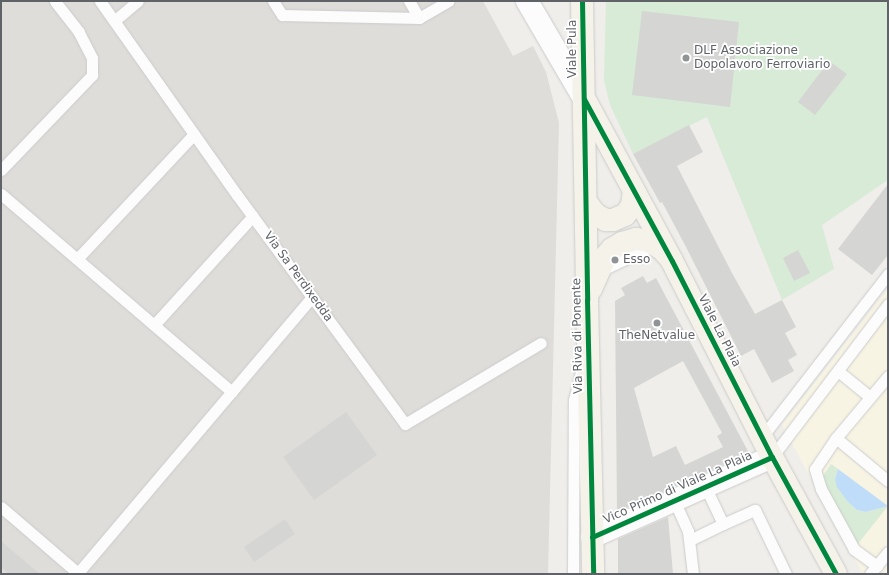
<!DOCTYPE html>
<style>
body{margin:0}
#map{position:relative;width:889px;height:575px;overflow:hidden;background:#efeeea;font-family:"DejaVu Sans",sans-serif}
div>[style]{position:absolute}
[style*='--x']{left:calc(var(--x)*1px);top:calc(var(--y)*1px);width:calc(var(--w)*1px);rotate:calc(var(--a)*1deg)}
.commercial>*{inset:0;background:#f8f4e4}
.industrial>*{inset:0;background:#dfddda}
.green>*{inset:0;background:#d7ebd6}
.water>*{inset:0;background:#bfddf9}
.building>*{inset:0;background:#d5d5d3}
.roads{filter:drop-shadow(0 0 1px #cbcccc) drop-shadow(0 0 1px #cbcccc)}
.lane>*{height:11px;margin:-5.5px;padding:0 5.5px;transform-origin:5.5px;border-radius:5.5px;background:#fdfcfc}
.street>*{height:22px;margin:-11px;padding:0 11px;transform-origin:11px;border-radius:11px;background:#fdfcfc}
.primary>*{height:22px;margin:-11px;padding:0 11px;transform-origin:11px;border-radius:11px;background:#f4f2e9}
.cycleway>*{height:5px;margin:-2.5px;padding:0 2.5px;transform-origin:2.5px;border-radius:2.5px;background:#00873e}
.dots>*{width:11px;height:11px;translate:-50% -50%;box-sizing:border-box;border:2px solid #fff;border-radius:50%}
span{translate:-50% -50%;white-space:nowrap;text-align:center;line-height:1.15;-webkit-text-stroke:3.5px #fff;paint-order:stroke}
.street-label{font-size:12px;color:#5f6368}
.poi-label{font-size:12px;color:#5f6368}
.left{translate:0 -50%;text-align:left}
.frame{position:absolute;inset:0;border:2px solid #5f6368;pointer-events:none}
</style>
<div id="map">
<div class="commercial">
<div style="clip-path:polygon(888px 289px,888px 574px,863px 574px,782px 425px)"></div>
</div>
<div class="industrial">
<div style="clip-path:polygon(1px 1px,483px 1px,513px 56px,533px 46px,546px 72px,559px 123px,548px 574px,1px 574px)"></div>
</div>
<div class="green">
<div style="clip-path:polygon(606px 1px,888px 1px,888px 180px,822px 225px,834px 269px,782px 300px,707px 117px,633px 154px,610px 105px,604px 80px)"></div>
<div style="clip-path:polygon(831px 464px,838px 469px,835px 479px,848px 502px,857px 510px,866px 512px,888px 506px,857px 545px,821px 479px)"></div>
</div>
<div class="water">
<div style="clip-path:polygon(838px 469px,888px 506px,866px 512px,857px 510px,848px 502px,837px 487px,835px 479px)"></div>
</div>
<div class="building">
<div style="clip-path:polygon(642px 11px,739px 22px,730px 107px,632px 95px)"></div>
<div style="clip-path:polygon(829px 61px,847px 74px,815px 115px,798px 102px)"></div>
<div style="clip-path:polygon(689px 125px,703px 152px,677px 166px,732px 273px,755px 314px,782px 300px,796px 327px,785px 333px,797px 355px,788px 360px,794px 371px,772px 383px,754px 349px,741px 356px,685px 245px,662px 202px,660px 203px,633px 154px)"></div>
<div style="clip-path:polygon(888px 184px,888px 255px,872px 275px,838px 249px)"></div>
<div style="clip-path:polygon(798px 250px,810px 273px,794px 281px,783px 258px)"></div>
<div style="clip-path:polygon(evenodd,643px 276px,647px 283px,656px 278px,749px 453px,617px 512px,615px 301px,625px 295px,621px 288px,643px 276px,683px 361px,722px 433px,717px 436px,723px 447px,685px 465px,676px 446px,653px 457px,634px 388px,683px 361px)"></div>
<div style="clip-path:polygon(346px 412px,377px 455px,314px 500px,283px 457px)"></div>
<div style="clip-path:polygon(668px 517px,673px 574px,618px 574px,618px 539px)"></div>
<div style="clip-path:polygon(285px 519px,295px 534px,254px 562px,244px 547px)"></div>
<div style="clip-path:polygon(1px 541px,40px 574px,9px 574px,1px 567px)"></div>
</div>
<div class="roads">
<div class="lane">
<div style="--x:100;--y:1;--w:237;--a:54.8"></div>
<div style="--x:237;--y:195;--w:284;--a:53.7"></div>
<div style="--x:405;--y:424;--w:158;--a:-30.8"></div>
<div style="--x:273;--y:1;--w:17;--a:57"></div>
<div style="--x:282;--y:15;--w:137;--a:1.3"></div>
<div style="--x:419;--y:18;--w:20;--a:-120"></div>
<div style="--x:419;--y:18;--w:34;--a:-30"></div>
<div style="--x:114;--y:21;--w:31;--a:-40"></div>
<div style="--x:1;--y:170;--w:132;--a:-46.2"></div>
<div style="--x:92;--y:75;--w:17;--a:-90"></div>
<div style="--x:92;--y:58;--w:29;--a:-117"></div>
<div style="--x:79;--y:32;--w:39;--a:-128"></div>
<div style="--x:1;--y:194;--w:304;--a:40.6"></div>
<div style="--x:77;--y:259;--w:171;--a:-46.9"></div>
<div style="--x:602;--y:270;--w:59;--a:-25.3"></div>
<div style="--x:154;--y:325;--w:147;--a:-47.8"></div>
<div style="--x:838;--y:371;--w:41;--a:39.1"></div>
<div style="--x:762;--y:437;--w:206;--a:-52.3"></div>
<div style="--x:836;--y:438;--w:67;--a:39.6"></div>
<div style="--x:772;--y:457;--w:192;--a:-52.8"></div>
<div style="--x:705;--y:486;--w:42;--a:64.7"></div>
<div style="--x:723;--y:524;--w:35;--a:-24"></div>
<div style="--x:755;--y:510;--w:71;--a:64.2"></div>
<div style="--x:674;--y:500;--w:34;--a:66"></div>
<div style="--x:688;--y:531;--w:43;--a:83.4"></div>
<div style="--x:1;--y:507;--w:103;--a:40.7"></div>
<div style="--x:690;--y:540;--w:37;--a:-26"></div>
<div style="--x:877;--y:566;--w:29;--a:-144"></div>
<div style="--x:854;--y:549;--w:68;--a:-118.8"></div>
<div style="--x:821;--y:489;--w:21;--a:-107"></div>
<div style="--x:815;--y:469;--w:37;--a:-56"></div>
<div style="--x:836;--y:438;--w:81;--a:-50"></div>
<div style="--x:77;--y:574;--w:363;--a:-49.7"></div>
<div style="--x:573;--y:574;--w:174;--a:-89.7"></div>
<div style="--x:574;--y:400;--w:30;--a:-76"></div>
<div style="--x:870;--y:574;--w:28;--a:-51"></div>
</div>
<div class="street">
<div style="--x:527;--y:1;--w:111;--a:59.7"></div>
<div style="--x:592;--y:537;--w:197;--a:-24"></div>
</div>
<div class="primary">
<div style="--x:582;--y:1;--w:299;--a:89"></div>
<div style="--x:587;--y:300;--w:274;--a:88.7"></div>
<div style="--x:585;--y:100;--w:183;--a:61.6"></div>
<div style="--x:672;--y:261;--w:220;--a:63"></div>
<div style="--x:772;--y:457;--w:133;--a:61.3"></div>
<div style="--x:586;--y:202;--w:15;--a:53"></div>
<div style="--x:595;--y:214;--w:13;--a:29"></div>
<div style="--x:606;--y:220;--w:7;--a:0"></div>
<div style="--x:613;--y:220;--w:13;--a:-23"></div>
<div style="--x:625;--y:215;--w:6;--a:-51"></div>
<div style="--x:629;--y:210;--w:6;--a:-59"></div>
<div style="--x:632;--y:205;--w:14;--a:-82"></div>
<div style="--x:591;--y:289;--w:36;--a:-66"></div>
<div style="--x:606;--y:256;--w:9;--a:-49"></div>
<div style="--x:612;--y:249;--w:12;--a:-31"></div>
<div style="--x:622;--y:243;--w:15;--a:-16"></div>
<div style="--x:636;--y:239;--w:13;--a:9"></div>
<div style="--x:649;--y:241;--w:15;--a:32"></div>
<div style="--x:662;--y:249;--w:9;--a:49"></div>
</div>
</div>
<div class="cycleway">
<div style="--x:582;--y:1;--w:299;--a:89"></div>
<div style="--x:587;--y:300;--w:274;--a:88.7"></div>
<div style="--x:584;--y:99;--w:184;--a:61.5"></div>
<div style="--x:672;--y:261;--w:220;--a:63"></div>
<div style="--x:772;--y:457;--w:133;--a:61.3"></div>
<div style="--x:592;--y:537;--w:197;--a:-24"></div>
</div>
<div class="dots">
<div style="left:686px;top:58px;background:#919496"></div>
<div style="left:615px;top:260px;background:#919496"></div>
<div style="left:657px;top:323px;background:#919496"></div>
</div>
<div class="street-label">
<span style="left:573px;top:49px;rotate:-90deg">Viale Pula</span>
<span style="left:298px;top:277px;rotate:54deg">Via Sa Perdixedda</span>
<span style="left:719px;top:331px;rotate:63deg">Viale La Plaia</span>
<span style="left:578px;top:336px;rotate:-91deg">Via Riva di Ponente</span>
<span style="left:678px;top:488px;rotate:-24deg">Vico Primo di Viale La Plaia</span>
</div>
<div class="poi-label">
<span class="left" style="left:694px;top:58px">DLF Associazione<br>Dopolavoro Ferroviario</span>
<span class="left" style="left:623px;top:260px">Esso</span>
<span style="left:657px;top:336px">TheNetvalue</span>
</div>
<div class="frame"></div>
</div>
